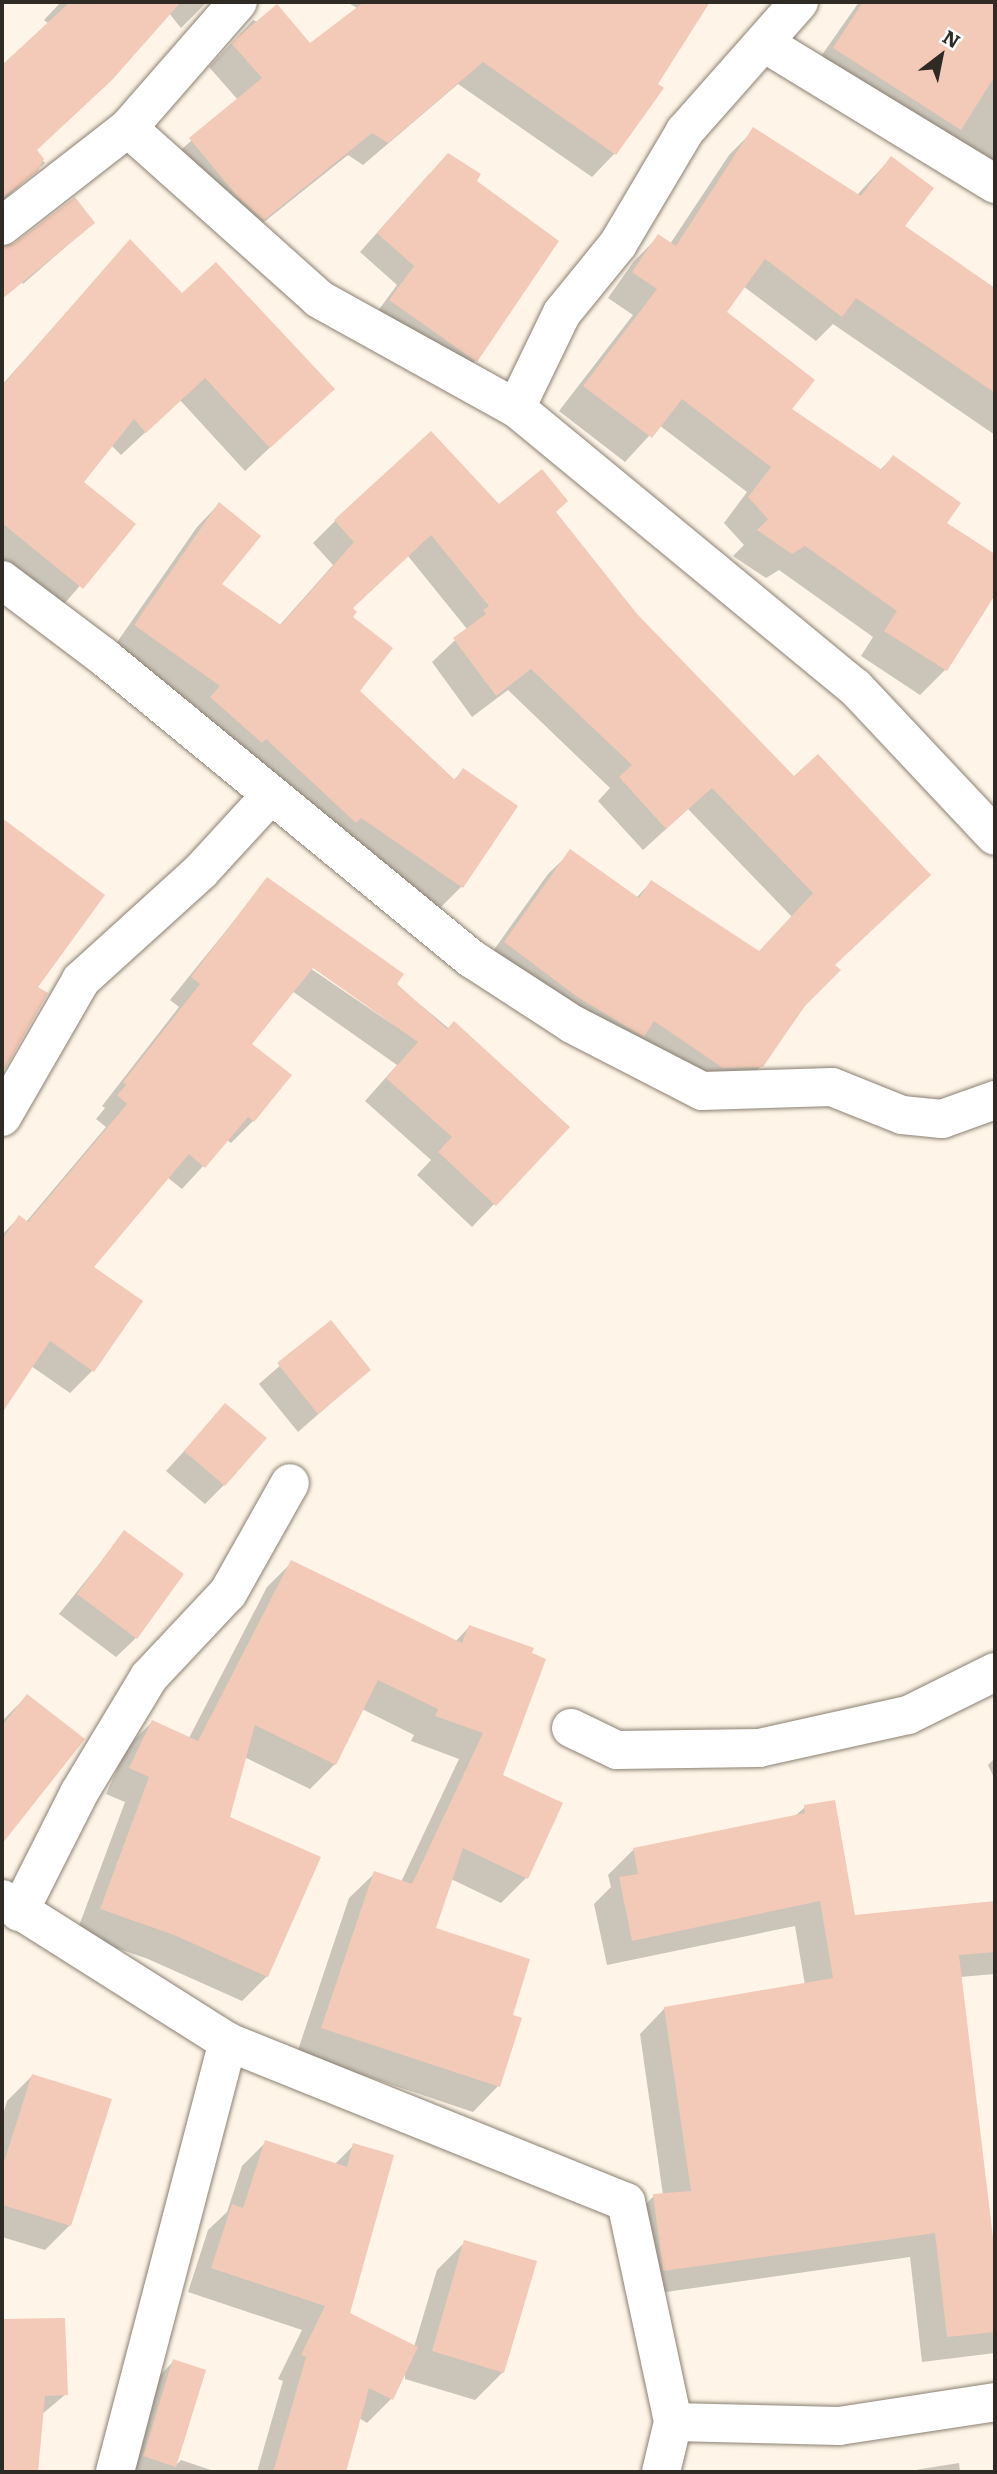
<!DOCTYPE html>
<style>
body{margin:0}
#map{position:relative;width:997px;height:2474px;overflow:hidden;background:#fef5e8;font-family:Literata,serif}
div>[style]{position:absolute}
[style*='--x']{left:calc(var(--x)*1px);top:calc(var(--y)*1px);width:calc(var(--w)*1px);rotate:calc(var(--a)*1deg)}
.shadow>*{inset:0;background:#0003}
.building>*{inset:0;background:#f3c9b7}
.roads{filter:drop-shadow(0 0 2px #8b8072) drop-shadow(0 0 2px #8b8072)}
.minor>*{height:38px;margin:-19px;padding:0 19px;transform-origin:19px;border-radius:19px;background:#fff}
span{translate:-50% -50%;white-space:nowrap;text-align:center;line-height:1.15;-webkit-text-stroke:5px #fff;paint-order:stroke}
.frame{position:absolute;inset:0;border:4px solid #2f2a24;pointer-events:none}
.north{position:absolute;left:906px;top:21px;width:70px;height:70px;-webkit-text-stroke:5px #fff;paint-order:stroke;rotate:32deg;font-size:19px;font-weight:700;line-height:28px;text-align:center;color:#2f2a24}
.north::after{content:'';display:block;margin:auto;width:24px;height:32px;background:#2f2a24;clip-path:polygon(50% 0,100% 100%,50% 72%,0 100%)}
</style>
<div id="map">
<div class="shadow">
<div style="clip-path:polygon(61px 2px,207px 2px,181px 28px,169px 13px,35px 151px,45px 163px,2px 201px,2px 65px,49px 24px,44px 20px)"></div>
<div style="clip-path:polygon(347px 2px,708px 2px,615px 153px,592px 177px,458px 84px,363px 165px,348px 155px,239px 242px,167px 162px,238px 100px,209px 67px,253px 20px,310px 46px,357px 8px)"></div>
<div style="clip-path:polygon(859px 2px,995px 2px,995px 167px,810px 72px)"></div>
<div style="clip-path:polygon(754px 130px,857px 195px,891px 158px,903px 226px,995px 294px,995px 435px,833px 324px,816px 341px,743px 286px,725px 312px,789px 410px,879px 471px,893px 457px,944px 523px,995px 556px,995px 592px,945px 670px,920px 695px,861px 656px,873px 637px,779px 570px,766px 578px,733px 556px,744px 545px,724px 523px,747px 492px,659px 425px,625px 462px,559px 411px,633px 315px,608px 298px,634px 261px,659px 236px,670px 244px,729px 155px)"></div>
<div style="clip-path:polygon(430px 173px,474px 182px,476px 360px,457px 379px,372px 319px,397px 285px,360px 252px)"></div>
<div style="clip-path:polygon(93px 223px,23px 284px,3px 259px)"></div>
<div style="clip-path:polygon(130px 241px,182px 296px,332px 389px,245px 471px,180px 400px,121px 455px,111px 445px,81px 483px,133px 525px,57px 612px,2px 567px,2px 385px)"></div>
<div style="clip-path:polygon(219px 504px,219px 585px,279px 626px,333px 565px,313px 543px,335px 521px,499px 506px,554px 513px,635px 615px,794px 779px,834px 966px,761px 1066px,739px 1089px,483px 965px,548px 874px,571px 852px,636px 898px,651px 882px,758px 953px,792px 917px,688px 809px,643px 850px,598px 801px,610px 788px,508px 690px,472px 717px,432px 662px,467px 629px,408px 556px,351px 609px,358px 691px,453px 781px,463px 770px,516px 807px,461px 887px,439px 909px,189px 720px,199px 709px,113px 648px,197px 527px)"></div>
<div style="clip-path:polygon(7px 825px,36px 987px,46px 994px,2px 1070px,2px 830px)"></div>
<div style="clip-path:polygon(evenodd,268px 879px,568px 1127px,472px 1227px,417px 1175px,431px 1160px,365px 1101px,397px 1065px,292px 991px,250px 1044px,253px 1121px,231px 1143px,227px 1140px,182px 1189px,167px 1177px,92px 1268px,93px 1370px,70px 1393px,31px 1366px,2px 1410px,2px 1235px,19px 1217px,26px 1222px,106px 1127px,96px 1119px,105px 1108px,102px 1106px,179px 1007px,170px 1000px,268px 879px,306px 961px,398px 1028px,304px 964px,306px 961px)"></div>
<div style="clip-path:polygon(330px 1322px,369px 1370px,298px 1432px,259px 1384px)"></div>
<div style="clip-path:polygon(226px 1405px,224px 1485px,205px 1504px,166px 1471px)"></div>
<div style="clip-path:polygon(125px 1532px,136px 1638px,116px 1657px,59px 1614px)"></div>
<div style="clip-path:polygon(292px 1562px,455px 1642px,469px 1627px,526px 1878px,501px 1903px,451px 1879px,434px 1929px,510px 2016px,520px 2019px,498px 2086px,473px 2112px,297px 2053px,349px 1898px,375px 1873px,401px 1882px,459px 1759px,411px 1741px,414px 1735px,362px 1709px,335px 1764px,310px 1789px,244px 1757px,228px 1818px,267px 1976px,242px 2001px,148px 1959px,76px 1934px,125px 1802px,106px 1794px,127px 1747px,152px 1722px,189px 1738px,267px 1587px)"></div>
<div style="clip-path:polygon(27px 1696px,82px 1739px,2px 1841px,2px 1721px)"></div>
<div style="clip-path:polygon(995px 1758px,995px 1780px,988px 1765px)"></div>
<div style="clip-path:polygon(805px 1807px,853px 1917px,995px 1902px,995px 1974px,960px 1977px,995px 2269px,995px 2353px,922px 2362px,910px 2257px,638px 2296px,628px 2221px,654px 2196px,663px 2195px,640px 2034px,665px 2008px,805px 1985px,795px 1926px,607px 1965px,594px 1904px,611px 1887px,608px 1875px,633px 1850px,794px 1817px)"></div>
<div style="clip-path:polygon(32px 2076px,70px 2225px,45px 2250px,2px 2237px,2px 2118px,7px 2101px)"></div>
<div style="clip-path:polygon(266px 2142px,334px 2165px,354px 2145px,347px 2314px,414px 2347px,437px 2270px,465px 2242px,503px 2372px,475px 2400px,405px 2379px,405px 2370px,391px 2399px,367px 2423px,359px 2418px,344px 2472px,257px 2472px,283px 2381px,278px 2379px,302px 2330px,188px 2292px,208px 2230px,227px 2212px,242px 2166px)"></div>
<div style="clip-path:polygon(63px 2320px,66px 2394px,41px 2415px,36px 2472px,2px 2472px,2px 2321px)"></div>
<div style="clip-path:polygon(174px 2361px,204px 2371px,174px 2467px,181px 2460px,217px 2472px,126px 2472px,154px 2381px)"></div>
<div style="clip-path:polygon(959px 2463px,960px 2472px,903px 2472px)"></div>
</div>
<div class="building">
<div style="clip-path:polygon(70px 2px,181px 2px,112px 80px,37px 150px,44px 159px,38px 171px,2px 198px,2px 65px)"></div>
<div style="clip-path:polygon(364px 2px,710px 2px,658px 84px,664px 88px,616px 155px,483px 62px,388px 143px,372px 133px,264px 220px,237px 196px,189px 138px,262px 78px,231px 43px,277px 4px,310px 43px)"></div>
<div style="clip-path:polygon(863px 2px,995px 2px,995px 76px,961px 130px,833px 48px)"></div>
<div style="clip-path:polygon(753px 127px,861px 196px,891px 156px,934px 188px,905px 226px,995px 288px,995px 393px,856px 298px,842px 317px,765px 259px,727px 312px,815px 380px,792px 409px,882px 470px,893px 455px,961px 503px,947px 523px,995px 554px,995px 595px,947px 671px,884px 631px,897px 611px,805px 546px,792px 554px,757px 530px,768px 519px,748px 497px,771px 467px,682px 399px,652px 438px,583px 386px,657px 289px,632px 272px,658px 234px,676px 246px)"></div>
<div style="clip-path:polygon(448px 153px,481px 174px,477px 181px,559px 241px,477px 362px,389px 300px,414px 266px,377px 233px)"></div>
<div style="clip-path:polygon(75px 197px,95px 223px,2px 299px,2px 247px,15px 243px)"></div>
<div style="clip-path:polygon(130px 239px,182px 293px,216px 262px,335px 389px,270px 448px,205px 378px,146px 433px,134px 419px,84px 482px,136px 524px,83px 589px,2px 523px,2px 386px)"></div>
<div style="clip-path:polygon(431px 431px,499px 504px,542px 469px,568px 501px,556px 512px,637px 614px,794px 776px,818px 754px,931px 875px,835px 965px,841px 970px,804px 1007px,763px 1067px,723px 1068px,654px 1021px,644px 1037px,576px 996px,504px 942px,570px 849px,639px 898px,651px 880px,759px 951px,813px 893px,712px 788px,666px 829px,619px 777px,632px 765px,531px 669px,496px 696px,453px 638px,486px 614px,483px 610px,489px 606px,431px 535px,353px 608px,357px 612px,353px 617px,393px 648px,360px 691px,455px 780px,463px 768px,518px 806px,463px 888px,361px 818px,356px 823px,266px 739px,262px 743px,210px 697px,220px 686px,134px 625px,219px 502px,261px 536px,222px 584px,281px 625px,354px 542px,334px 520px)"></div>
<div style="clip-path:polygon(2px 818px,105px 895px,38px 987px,48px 993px,2px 1074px)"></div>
<div style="clip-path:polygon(267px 877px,404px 974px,397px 984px,447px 1029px,454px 1021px,570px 1127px,496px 1206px,438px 1152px,452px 1137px,386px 1078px,418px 1042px,313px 968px,252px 1044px,292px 1075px,254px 1122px,248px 1117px,205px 1168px,189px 1154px,94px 1267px,143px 1301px,94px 1372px,50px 1341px,2px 1413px,2px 1240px,19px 1215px,28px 1222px,127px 1104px,117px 1095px,126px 1085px,123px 1082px,200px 984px,191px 977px)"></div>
<div style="clip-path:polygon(331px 1320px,371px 1370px,318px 1414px,277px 1363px)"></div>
<div style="clip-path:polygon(225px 1403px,267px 1438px,225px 1486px,184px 1451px)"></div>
<div style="clip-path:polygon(124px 1530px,184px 1574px,137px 1639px,77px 1594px)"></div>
<div style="clip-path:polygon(291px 1560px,462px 1643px,469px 1625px,534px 1648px,532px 1653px,546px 1659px,503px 1775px,563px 1803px,528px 1879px,463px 1848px,436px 1928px,530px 1959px,513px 2015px,522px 2018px,500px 2087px,321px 2028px,374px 1871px,412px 1884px,483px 1733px,435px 1716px,438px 1709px,378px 1680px,336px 1765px,255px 1725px,230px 1817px,321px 1857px,268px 1977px,174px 1935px,100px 1909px,149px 1777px,129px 1768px,152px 1720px,198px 1741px)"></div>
<div style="clip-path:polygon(27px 1694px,85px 1739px,2px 1844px,2px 1726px)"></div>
<div style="clip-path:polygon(835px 1800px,855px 1915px,995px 1901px,995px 1952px,959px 1955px,995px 2254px,995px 2332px,947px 2337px,935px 2233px,663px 2271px,653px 2194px,691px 2191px,664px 2007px,833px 1978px,820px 1901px,632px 1941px,619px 1877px,638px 1874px,633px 1848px,805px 1813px,804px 1805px)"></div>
<div style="clip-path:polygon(32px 2074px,112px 2099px,71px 2226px,2px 2205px,2px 2168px)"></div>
<div style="clip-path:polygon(265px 2140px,347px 2167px,353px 2143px,394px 2155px,350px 2313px,418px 2347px,393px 2400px,369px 2388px,346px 2472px,273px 2472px,306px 2357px,301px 2355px,325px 2306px,211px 2268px,232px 2204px,243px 2208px)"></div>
<div style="clip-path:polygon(464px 2240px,537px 2261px,504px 2373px,432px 2351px)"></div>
<div style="clip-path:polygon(65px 2318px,68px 2395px,45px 2396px,38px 2472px,2px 2472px,2px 2319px)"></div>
<div style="clip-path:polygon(173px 2359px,206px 2370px,176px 2467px,143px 2456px)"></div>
</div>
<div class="roads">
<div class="minor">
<div style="--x:764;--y:43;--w:271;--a:31.4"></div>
<div style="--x:128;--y:128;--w:256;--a:41.8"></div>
<div style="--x:319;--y:299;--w:225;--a:29"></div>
<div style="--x:516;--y:408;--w:439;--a:39.5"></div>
<div style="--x:855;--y:687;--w:204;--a:46.8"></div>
<div style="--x:2;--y:226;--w:160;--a:-37.9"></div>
<div style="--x:128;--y:128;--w:167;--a:-48.9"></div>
<div style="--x:516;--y:408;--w:106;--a:-64.2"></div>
<div style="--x:562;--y:313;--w:89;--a:-50.9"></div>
<div style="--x:618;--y:244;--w:131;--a:-59.3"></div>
<div style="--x:685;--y:131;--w:172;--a:-48.5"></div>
<div style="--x:2;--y:580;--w:128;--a:37"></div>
<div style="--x:104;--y:657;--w:476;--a:39.4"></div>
<div style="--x:472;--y:959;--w:119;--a:33"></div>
<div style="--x:572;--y:1024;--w:146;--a:27.3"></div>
<div style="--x:702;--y:1091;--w:130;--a:-1.8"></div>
<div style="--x:832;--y:1087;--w:75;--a:21.8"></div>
<div style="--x:902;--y:1115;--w:40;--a:5.7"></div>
<div style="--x:942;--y:1119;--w:56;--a:-19.7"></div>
<div style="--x:2;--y:1117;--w:158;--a:-60"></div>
<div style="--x:81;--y:980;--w:162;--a:-42.2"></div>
<div style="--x:201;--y:871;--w:103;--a:-47.4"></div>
<div style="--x:571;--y:1728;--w:51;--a:25.6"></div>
<div style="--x:617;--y:1750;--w:142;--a:-0.8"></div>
<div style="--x:759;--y:1748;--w:153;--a:-12.5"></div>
<div style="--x:908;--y:1715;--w:97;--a:-26.3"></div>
<div style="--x:2;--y:1899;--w:267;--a:32.3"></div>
<div style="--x:228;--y:2042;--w:429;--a:21.9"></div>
<div style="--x:626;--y:2202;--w:225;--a:77.9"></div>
<div style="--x:19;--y:1912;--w:133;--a:-63.2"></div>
<div style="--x:79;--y:1793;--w:135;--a:-58.9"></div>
<div style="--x:149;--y:1677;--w:115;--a:-46.8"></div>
<div style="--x:228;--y:1593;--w:126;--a:-60.6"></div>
<div style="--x:115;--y:2472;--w:445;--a:-75.3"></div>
<div style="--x:661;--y:2472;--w:51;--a:-76.5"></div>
<div style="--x:673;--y:2422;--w:166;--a:1.4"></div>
<div style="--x:839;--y:2426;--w:158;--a:-8.7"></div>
</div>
</div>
<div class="frame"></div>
<div class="north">N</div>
</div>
